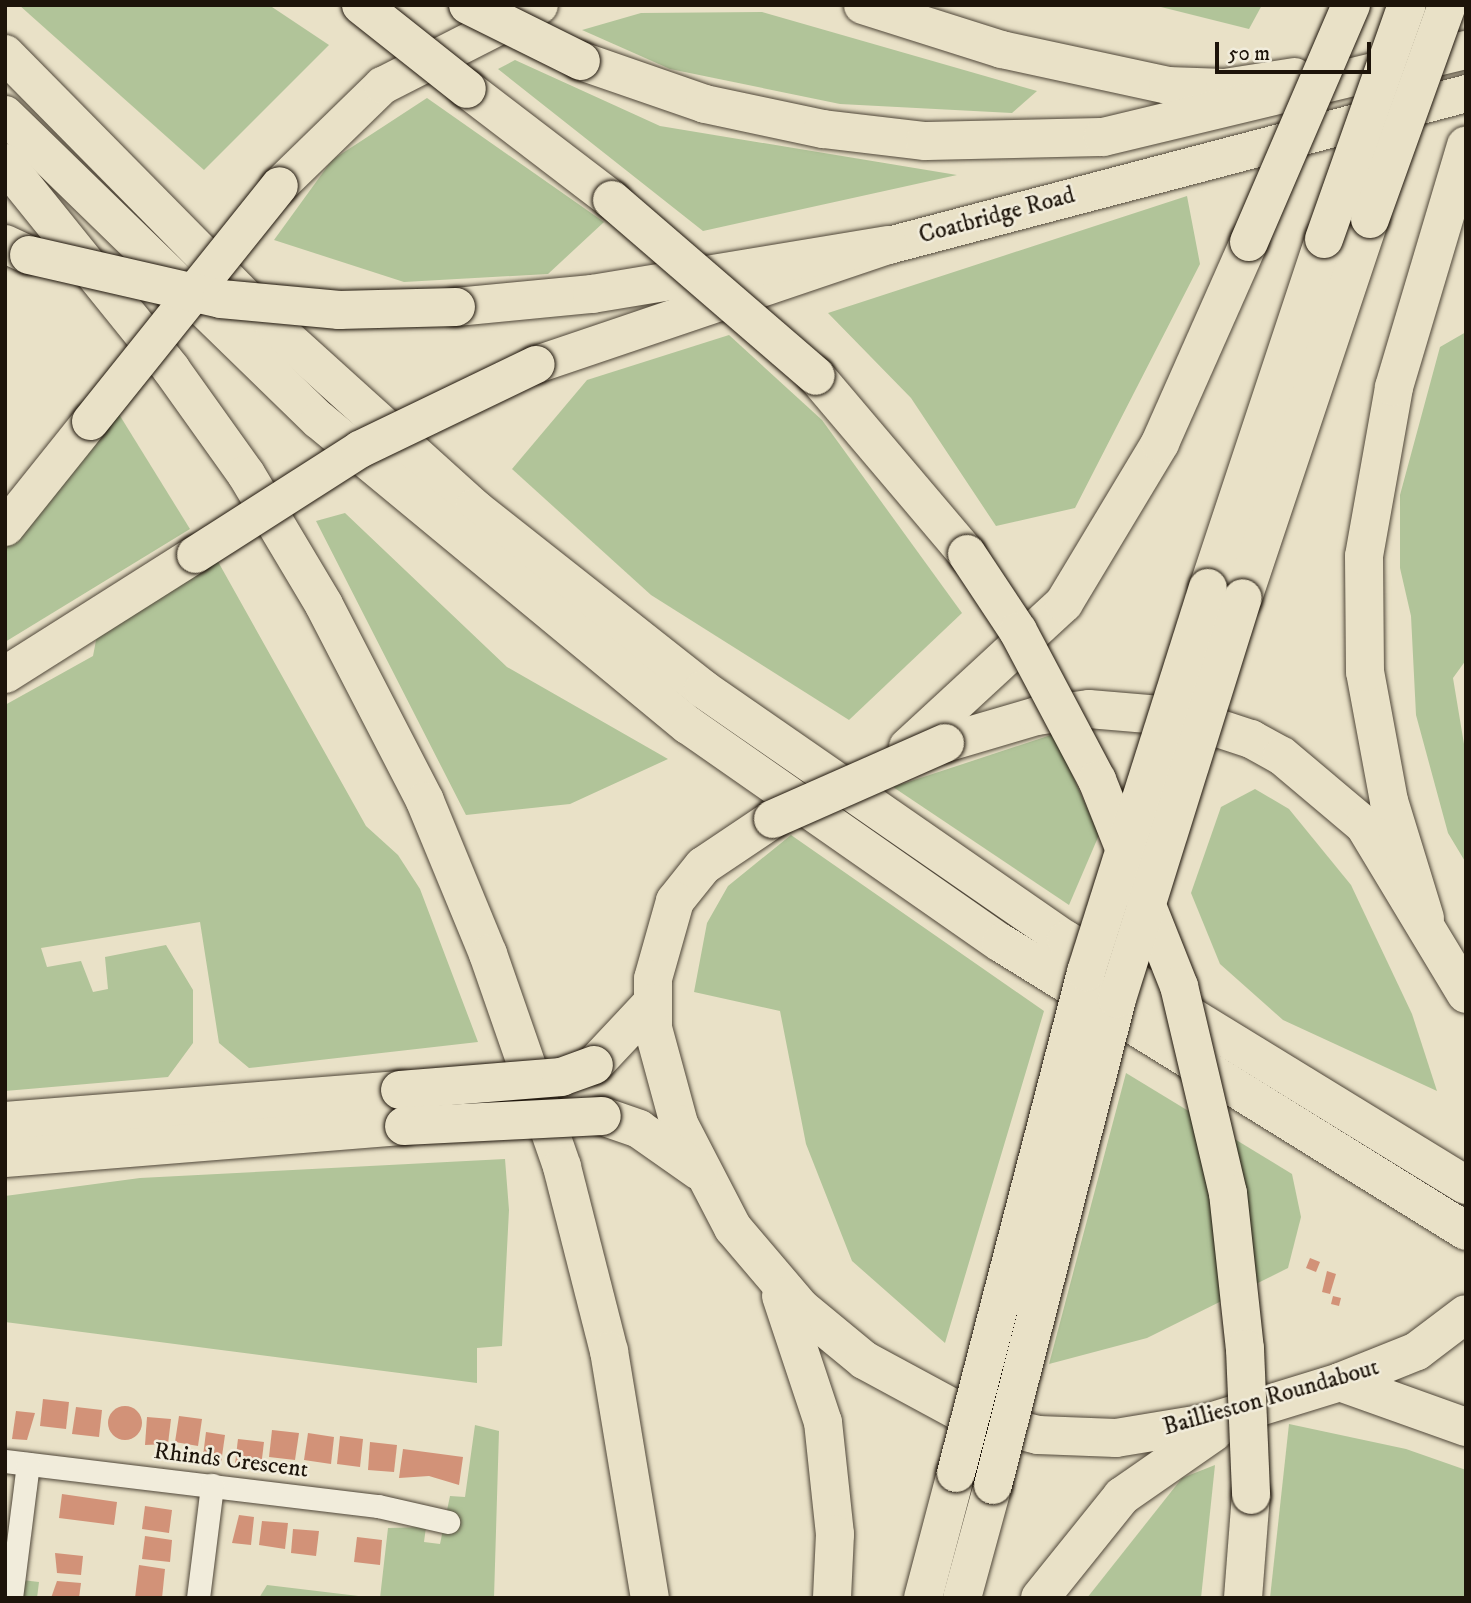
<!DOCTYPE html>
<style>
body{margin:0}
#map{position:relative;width:1471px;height:1603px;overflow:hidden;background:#e9e1c7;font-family:"IM FELL DW Pica",serif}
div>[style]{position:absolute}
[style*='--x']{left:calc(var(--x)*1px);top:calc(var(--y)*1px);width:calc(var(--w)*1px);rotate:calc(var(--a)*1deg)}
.green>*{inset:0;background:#b1c499}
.building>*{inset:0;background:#d29278}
.round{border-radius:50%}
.roads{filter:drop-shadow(0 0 2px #504739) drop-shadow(0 0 2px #504739)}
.minor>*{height:23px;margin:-11.5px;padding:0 11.5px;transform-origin:11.5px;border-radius:11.5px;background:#f1ecdb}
.trunk>*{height:37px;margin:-18.5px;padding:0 18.5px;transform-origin:18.5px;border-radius:18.5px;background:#e9e1c7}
.motorway>*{height:38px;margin:-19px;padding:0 19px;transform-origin:19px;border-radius:19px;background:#e9e1c7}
.bridges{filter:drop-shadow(0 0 2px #1d140a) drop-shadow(0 0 2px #1d140a)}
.trunk-bridge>*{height:37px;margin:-18.5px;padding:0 18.5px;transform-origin:18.5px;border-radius:18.5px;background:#e9e1c7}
.motorway-bridge>*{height:38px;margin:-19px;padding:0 19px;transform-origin:19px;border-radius:19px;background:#e9e1c7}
span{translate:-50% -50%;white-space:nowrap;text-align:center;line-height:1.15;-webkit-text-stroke:5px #f1ecdb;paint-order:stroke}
.street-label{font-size:24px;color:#1d140a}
.frame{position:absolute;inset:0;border:7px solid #1d140a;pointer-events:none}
.scale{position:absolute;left:1215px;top:42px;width:156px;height:32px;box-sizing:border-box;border:4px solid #1d140a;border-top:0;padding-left:9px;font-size:21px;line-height:24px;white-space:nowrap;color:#1d140a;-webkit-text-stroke:5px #f1ecdb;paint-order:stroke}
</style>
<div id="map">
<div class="green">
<div style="clip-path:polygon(19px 5px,269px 5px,329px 45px,204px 170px)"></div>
<div style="clip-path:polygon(1153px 5px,1262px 5px,1249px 29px)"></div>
<div style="clip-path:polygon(762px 12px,1037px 91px,1012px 113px,840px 104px,670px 69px,582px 30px,641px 13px)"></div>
<div style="clip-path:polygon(515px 60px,660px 126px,957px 175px,703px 231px,498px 69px)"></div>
<div style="clip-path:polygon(427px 98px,604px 222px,548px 274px,404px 282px,274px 240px,332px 160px)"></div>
<div style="clip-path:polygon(1187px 196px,1200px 264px,1075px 508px,996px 526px,911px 398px,828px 313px)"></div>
<div style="clip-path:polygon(1466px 332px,1466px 660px,1453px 678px,1466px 756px,1466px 863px,1448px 833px,1416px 715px,1411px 616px,1400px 568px,1400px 495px,1440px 347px)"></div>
<div style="clip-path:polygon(729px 335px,822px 420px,962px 613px,849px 720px,651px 595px,512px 469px,587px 380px)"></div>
<div style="clip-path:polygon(117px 411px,190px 529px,5px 642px,5px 544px)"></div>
<div style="clip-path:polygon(345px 513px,507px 667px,668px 759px,570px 804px,466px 815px,316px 521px)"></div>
<div style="clip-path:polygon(216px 558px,366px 826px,398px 855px,420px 889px,478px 1042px,249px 1068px,219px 1043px,200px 922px,41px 948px,47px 967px,81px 961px,93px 992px,108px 989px,105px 957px,166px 945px,193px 990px,193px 1043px,168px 1077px,5px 1091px,5px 705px,93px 656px,98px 630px)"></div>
<div style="clip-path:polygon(1054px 734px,1099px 835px,1069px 905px,893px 787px)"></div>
<div style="clip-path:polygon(1255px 789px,1289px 809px,1351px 885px,1412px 1014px,1437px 1091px,1283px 1020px,1220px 964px,1191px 893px,1221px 807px)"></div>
<div style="clip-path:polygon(791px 835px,1044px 1011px,945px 1343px,852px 1261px,806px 1144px,780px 1011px,694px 992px,707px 923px,728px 886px)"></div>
<div style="clip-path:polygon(1126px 1073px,1292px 1174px,1301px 1217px,1288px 1268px,1147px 1338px,1049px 1364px)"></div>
<div style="clip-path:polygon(505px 1159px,509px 1210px,502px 1346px,477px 1348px,477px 1383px,5px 1322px,5px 1196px,140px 1178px)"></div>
<div style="clip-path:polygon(1289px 1424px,1406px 1449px,1466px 1470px,1466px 1598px,1270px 1598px)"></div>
<div style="clip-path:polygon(475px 1425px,499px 1431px,494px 1598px,380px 1598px,388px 1528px,426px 1527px,424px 1542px,440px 1544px,450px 1496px,465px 1497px)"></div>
<div style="clip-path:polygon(1215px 1465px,1201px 1598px,1087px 1598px,1182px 1478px)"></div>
<div style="clip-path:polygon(22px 1580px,39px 1582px,37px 1598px,20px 1598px)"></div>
<div style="clip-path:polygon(267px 1585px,375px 1598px,259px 1598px)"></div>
</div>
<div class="building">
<div style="clip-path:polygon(1310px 1258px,1320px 1262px,1316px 1272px,1306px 1268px)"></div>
<div style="clip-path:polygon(1327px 1271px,1336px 1274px,1330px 1294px,1322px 1292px)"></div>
<div style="clip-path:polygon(1333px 1296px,1341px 1298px,1339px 1306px,1331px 1304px)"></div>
<div style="clip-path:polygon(43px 1399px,69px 1402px,66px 1429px,40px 1426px)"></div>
<div class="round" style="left:108px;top:1406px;width:34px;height:34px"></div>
<div style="clip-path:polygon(76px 1407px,102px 1410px,99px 1437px,72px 1434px)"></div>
<div style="clip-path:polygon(16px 1411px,35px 1413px,27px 1440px,12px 1439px)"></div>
<div style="clip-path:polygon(179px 1416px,202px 1419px,198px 1446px,175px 1442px)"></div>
<div style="clip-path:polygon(147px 1417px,171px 1419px,168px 1444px,145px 1445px)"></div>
<div style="clip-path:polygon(272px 1430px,299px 1433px,295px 1460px,269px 1457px)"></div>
<div style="clip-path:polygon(206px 1432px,225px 1435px,221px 1463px,203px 1456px)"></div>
<div style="clip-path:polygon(308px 1433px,334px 1437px,331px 1464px,304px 1460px)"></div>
<div style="clip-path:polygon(340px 1436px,363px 1439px,360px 1467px,337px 1464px)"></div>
<div style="clip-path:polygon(238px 1439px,264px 1442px,261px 1467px,235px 1464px)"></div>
<div style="clip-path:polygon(370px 1442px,397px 1445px,394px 1472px,368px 1470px)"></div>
<div style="clip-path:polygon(403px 1449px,463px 1457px,459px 1485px,429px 1476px,399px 1478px)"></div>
<div style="clip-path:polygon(62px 1494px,117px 1502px,114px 1525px,59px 1518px)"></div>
<div style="clip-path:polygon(145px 1506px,172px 1510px,169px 1533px,142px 1529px)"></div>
<div style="clip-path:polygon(239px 1515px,254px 1517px,251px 1545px,232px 1543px)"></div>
<div style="clip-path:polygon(262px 1521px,288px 1523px,285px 1549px,259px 1545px)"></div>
<div style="clip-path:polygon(293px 1529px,319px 1531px,316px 1556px,291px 1553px)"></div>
<div style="clip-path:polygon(145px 1536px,172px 1540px,170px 1562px,142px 1559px)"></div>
<div style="clip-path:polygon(357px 1537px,382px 1540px,380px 1565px,354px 1562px)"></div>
<div style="clip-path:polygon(55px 1553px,83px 1556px,81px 1575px,57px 1573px)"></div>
<div style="clip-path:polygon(139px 1565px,165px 1569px,162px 1598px,135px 1598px)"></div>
<div style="clip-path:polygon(57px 1581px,81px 1583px,79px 1598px,51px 1598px)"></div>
</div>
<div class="roads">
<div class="minor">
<div style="--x:5;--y:1461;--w:376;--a:6.9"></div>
<div style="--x:378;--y:1506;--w:72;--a:12.9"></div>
<div style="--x:11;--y:1598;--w:135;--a:-82.8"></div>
<div style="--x:198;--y:1598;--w:114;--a:-82.9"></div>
</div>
<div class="trunk">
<div style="--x:862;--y:5;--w:146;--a:17.6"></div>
<div style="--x:1001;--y:49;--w:170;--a:12.2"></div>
<div style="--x:1167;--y:85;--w:57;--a:2"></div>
<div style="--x:1224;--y:87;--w:71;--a:-8.9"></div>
<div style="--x:279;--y:185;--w:144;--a:-44.2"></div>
<div style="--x:382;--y:85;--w:176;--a:-27"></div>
<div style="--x:536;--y:364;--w:372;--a:-18.7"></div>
<div style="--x:888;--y:245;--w:598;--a:-14.73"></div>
<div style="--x:5;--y:527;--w:136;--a:-51.3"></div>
<div style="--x:5;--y:674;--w:225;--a:-32.3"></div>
</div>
<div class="motorway">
<div style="--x:5;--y:54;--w:383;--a:45.4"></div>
<div style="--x:274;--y:327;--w:270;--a:42.1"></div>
<div style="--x:474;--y:508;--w:292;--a:38.3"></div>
<div style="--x:703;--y:689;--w:441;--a:34.7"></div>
<div style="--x:1066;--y:940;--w:469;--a:31.5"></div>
<div style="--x:581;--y:61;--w:131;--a:19.1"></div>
<div style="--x:705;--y:104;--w:121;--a:12"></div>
<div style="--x:823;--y:129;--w:103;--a:6.7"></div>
<div style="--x:925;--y:141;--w:178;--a:-1.3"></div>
<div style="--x:1103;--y:137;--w:373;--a:-13.5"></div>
<div style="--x:467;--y:89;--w:183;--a:37.4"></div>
<div style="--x:5;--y:115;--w:438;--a:44.2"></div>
<div style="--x:319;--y:420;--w:479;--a:39.6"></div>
<div style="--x:688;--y:725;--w:381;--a:34.9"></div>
<div style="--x:1001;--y:943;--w:547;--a:31.77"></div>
<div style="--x:5;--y:163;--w:265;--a:51.1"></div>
<div style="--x:171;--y:369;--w:129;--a:54.5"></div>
<div style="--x:246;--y:474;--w:152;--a:59.2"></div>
<div style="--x:324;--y:605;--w:220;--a:62.7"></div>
<div style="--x:425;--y:801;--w:165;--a:67.6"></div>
<div style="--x:488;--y:954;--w:225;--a:70.8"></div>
<div style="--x:562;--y:1167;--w:190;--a:75.7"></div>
<div style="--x:609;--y:1351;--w:250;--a:80.6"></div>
<div style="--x:5;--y:244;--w:26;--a:25"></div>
<div style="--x:456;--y:307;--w:137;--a:-5.5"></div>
<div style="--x:592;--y:294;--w:300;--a:-9.4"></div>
<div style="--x:816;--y:376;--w:233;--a:49.7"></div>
<div style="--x:1208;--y:588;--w:368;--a:-71.6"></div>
<div style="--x:1243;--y:598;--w:400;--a:-71.5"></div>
<div style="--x:945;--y:743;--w:96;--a:-16.4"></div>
<div style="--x:1037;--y:716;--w:52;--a:-7.7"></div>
<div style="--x:1089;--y:709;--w:95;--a:4.8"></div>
<div style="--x:1184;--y:717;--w:71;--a:18.2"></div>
<div style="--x:1251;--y:739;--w:35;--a:29"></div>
<div style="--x:1282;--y:756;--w:107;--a:40.1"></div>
<div style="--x:1364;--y:825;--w:197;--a:58.9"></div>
<div style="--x:908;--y:747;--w:212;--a:-42.7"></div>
<div style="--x:1064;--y:603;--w:187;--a:-59"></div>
<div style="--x:1160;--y:443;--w:220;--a:-66.1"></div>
<div style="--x:773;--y:819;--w:84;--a:146.1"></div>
<div style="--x:703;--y:866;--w:45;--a:128.7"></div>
<div style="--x:675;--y:901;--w:81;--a:105.8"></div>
<div style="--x:653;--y:979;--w:49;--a:90"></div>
<div style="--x:653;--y:1028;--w:99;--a:74.8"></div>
<div style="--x:679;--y:1124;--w:117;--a:62.6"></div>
<div style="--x:733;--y:1228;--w:105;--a:49.6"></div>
<div style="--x:801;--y:1308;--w:82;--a:39.5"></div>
<div style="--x:864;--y:1360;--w:124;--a:28.4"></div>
<div style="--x:973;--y:1419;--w:67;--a:13.8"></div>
<div style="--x:1038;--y:1435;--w:78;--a:2.2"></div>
<div style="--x:1116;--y:1438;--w:92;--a:-9.4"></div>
<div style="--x:1207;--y:1423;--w:139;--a:-17.1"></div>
<div style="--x:1340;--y:1382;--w:83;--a:-21.9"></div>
<div style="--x:1417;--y:1351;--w:61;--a:-37.1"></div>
<div style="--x:1425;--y:918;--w:122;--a:-107.1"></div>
<div style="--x:1389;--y:801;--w:131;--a:-100.5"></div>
<div style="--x:1365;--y:672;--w:116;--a:-90.5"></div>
<div style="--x:1364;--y:556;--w:172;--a:-79.9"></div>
<div style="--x:1394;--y:387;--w:252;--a:-73.4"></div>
<div style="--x:594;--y:1065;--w:85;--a:-46.9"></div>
<div style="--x:602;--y:1116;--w:39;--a:19"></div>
<div style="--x:639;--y:1129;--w:73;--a:35"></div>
<div style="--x:5;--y:1121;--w:396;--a:-4.5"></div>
<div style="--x:5;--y:1158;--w:400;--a:-4.6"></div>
<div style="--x:781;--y:1296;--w:133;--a:71.6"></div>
<div style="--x:823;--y:1422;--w:113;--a:83.9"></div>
<div style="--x:835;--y:1534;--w:64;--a:92.7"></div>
<div style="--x:1340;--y:1382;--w:134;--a:19.7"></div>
<div style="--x:923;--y:1598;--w:129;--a:-75.2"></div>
<div style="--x:962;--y:1598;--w:117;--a:-74.7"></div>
<div style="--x:1040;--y:1598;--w:131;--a:-51.2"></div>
<div style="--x:1122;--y:1496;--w:112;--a:-34.8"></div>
<div style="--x:1243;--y:1598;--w:103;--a:-85.6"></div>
</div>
</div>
<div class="bridges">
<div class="trunk-bridge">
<div style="--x:90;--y:421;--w:302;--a:-51.3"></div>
<div style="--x:195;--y:554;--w:195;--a:-32.6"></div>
<div style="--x:359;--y:449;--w:196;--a:-25.7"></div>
</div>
<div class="motorway-bridge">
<div style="--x:361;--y:5;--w:135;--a:38.4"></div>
<div style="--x:468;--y:5;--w:126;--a:26.4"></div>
<div style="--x:612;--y:200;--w:269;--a:40.8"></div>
<div style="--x:1370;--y:219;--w:227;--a:-70.2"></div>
<div style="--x:1324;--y:239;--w:248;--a:-70.5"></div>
<div style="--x:1249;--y:242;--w:258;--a:-66.7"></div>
<div style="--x:29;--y:255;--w:197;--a:12.9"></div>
<div style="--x:221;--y:299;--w:119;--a:5.3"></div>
<div style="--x:339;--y:310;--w:117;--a:-1.5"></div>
<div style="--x:967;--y:554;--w:92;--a:56.5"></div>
<div style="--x:1018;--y:631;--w:169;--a:62.1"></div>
<div style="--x:1097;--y:780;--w:222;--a:68.3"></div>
<div style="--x:1179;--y:986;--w:213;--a:76.7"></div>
<div style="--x:1228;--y:1193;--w:157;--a:83.8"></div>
<div style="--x:1245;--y:1349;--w:146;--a:87.6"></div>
<div style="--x:773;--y:819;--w:188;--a:-23.8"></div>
<div style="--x:400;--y:1090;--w:162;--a:-4.6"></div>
<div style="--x:561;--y:1077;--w:35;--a:-20"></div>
<div style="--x:404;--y:1126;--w:198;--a:-2.9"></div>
<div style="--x:956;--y:1473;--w:518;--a:-75.45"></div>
<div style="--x:1086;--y:972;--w:403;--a:-72.4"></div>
<div style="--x:993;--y:1485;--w:502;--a:-75.69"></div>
<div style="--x:1117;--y:999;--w:420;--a:-72.6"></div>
</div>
</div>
<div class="street-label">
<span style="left:997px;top:216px;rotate:-15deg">Coatbridge Road</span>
<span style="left:1271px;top:1398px;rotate:-16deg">Baillieston Roundabout</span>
<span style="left:231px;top:1461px;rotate:7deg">Rhinds Crescent</span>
</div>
<div class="frame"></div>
<div class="scale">50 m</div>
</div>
